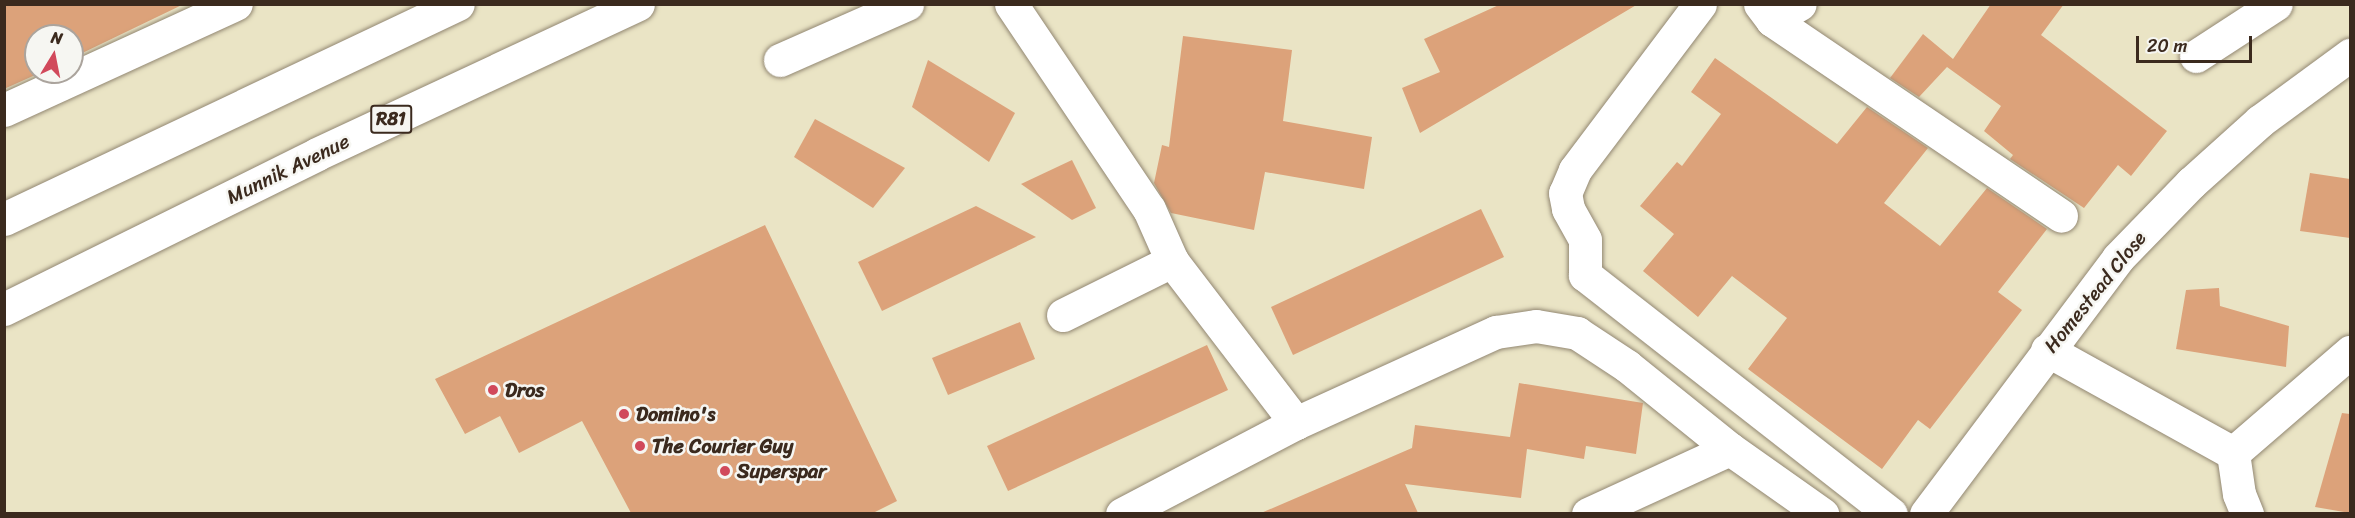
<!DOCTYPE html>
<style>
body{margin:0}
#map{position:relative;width:2355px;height:518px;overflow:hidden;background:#eae4c5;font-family:Sriracha,sans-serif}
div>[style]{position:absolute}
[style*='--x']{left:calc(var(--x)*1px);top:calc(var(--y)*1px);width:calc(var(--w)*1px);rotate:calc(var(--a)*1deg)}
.building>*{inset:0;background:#dca27a}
.roads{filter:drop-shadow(0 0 2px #928772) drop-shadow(0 0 2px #928772)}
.minor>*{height:33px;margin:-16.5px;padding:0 16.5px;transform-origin:16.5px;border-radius:16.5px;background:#fff}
.primary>*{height:33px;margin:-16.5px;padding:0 16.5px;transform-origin:16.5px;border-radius:16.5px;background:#fff}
.dots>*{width:16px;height:16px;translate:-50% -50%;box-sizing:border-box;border:3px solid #f6f6f2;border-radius:50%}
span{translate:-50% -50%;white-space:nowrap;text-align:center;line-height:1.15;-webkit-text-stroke:5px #f6f6f2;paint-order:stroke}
.shield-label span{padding:2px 4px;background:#f6f6f2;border:2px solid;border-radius:4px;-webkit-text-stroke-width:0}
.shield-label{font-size:18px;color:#3b2a1e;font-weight:700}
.street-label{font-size:20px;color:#3b2a1e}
.poi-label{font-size:20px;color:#3b2a1e;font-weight:700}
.left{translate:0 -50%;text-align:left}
.frame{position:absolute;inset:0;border:6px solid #3b2a1e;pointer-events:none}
.north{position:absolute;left:24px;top:24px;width:60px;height:60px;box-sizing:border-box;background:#f6f6f2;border:2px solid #aba49d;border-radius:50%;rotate:10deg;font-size:16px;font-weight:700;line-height:24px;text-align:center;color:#3b2a1e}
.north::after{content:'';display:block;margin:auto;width:21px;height:27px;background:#d1495b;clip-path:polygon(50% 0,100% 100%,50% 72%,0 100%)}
.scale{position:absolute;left:2136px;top:36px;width:116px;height:27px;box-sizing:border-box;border:3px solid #3b2a1e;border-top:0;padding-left:8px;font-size:18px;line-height:21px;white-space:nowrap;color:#3b2a1e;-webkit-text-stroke:4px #f6f6f2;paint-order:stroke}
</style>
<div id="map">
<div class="building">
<div style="clip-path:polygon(4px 4px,184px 4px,72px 58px,72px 36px,36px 36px,36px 72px,42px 72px,4px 89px)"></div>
<div style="clip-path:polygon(1501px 4px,1638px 4px,1420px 133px,1402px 88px,1440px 72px,1424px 39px)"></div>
<div style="clip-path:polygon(1991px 4px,2064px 4px,2041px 35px,2167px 131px,2131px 176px,2118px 165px,2084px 208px,2010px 159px,2013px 155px,1984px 131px,2001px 106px,1947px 67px,1919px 97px,1890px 78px,1923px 34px,1953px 59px)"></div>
<div style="clip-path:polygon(1183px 36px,1292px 50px,1283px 121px,1372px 137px,1364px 189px,1265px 172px,1254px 230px,1171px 213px,1154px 183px,1162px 145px,1169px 147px)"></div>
<div style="clip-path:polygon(1715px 58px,1837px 144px,1867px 107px,1928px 148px,1884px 203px,1940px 246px,1987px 188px,2047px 229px,1998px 292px,2022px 310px,1930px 429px,1918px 420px,1882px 469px,1748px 369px,1787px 318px,1732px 276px,1698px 317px,1643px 271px,1674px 234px,1640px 206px,1677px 162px,1682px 166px,1721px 114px,1691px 92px)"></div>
<div style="clip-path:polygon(928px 60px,1015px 113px,989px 162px,912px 107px)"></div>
<div style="clip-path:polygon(815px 119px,905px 168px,873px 208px,794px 157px)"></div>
<div style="clip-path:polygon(1072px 160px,1096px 208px,1072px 220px,1021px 184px)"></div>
<div style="clip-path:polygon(2310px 173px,2350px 179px,2350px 238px,2300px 231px)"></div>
<div style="clip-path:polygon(976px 206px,1036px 237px,882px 311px,858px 262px)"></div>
<div style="clip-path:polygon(1481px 209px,1504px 257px,1293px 355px,1271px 307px)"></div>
<div style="clip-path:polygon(765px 225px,897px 501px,873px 513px,631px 513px,582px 421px,519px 453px,500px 416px,465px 434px,435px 379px)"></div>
<div style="clip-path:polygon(2219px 288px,2220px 306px,2289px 326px,2286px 367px,2176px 349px,2186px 290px)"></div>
<div style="clip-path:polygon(1020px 322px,1035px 359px,948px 395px,932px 358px)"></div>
<div style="clip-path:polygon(1207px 345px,1228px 390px,1008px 491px,987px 446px)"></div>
<div style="clip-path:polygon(1519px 383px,1643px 403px,1636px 454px,1586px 446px,1584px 459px,1527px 449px,1521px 498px,1405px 484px,1418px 513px,1261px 513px,1412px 448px,1415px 425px,1510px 437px)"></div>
<div style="clip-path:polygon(2342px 413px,2350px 414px,2350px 513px,2315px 507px)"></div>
</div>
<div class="roads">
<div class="minor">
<div style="--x:1011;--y:4;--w:247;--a:56.1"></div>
<div style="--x:1149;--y:209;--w:57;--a:66.1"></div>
<div style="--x:1172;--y:261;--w:204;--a:52.6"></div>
<div style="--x:1700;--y:4;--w:208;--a:127"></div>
<div style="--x:1575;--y:170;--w:25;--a:113"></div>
<div style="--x:1565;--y:193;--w:16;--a:79"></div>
<div style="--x:1568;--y:209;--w:35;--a:61"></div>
<div style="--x:1585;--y:240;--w:35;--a:90"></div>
<div style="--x:1585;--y:275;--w:388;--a:38"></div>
<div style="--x:1760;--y:4;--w:20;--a:53"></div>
<div style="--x:1772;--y:20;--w:349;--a:34.1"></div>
<div style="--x:1772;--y:20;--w:32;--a:-30"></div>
<div style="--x:2196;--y:56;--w:95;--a:-33"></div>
<div style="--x:780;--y:60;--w:139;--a:-23.8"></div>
<div style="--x:4;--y:110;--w:255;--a:-24.6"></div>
<div style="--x:1063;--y:315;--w:122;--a:-26.4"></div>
<div style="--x:2047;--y:350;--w:213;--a:29"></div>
<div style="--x:2233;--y:453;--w:155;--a:-40.8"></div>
<div style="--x:2233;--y:453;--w:41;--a:81.7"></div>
<div style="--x:2239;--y:494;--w:22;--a:68"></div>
<div style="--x:1122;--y:514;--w:196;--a:-27.6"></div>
<div style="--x:1296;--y:423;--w:220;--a:-24.5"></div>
<div style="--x:1496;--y:332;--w:40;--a:-8.5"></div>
<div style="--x:1536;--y:326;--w:42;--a:9.7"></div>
<div style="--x:1577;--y:333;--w:60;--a:33.4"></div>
<div style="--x:1627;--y:366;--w:132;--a:38.9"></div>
<div style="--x:1730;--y:449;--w:113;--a:35.2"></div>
<div style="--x:1588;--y:514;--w:156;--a:-24.6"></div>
<div style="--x:1926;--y:514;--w:320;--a:-53.1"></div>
<div style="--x:2118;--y:258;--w:105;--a:-45.8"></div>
<div style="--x:2191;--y:183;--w:93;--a:-41.9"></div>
<div style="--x:2260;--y:121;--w:112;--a:-36.3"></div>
</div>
<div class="primary">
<div style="--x:4;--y:219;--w:502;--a:-25.34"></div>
<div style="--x:4;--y:309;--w:349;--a:-26.3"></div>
<div style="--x:317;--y:154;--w:354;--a:-25"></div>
</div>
</div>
<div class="dots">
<div style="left:493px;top:390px;background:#d1495b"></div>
<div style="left:624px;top:414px;background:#d1495b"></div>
<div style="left:640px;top:446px;background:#d1495b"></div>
<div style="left:725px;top:471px;background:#d1495b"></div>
</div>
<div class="shield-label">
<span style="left:391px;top:119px">R81</span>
</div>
<div class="street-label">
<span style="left:288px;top:169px;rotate:-26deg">Munnik Avenue</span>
<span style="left:2095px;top:292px;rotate:-51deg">Homestead Close</span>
</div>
<div class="poi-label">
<span class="left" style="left:505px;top:390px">Dros</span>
<span class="left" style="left:636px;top:414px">Domino's</span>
<span class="left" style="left:652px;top:446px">The Courier Guy</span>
<span class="left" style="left:737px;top:471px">Superspar</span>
</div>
<div class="frame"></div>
<div class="north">N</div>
<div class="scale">20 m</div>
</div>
